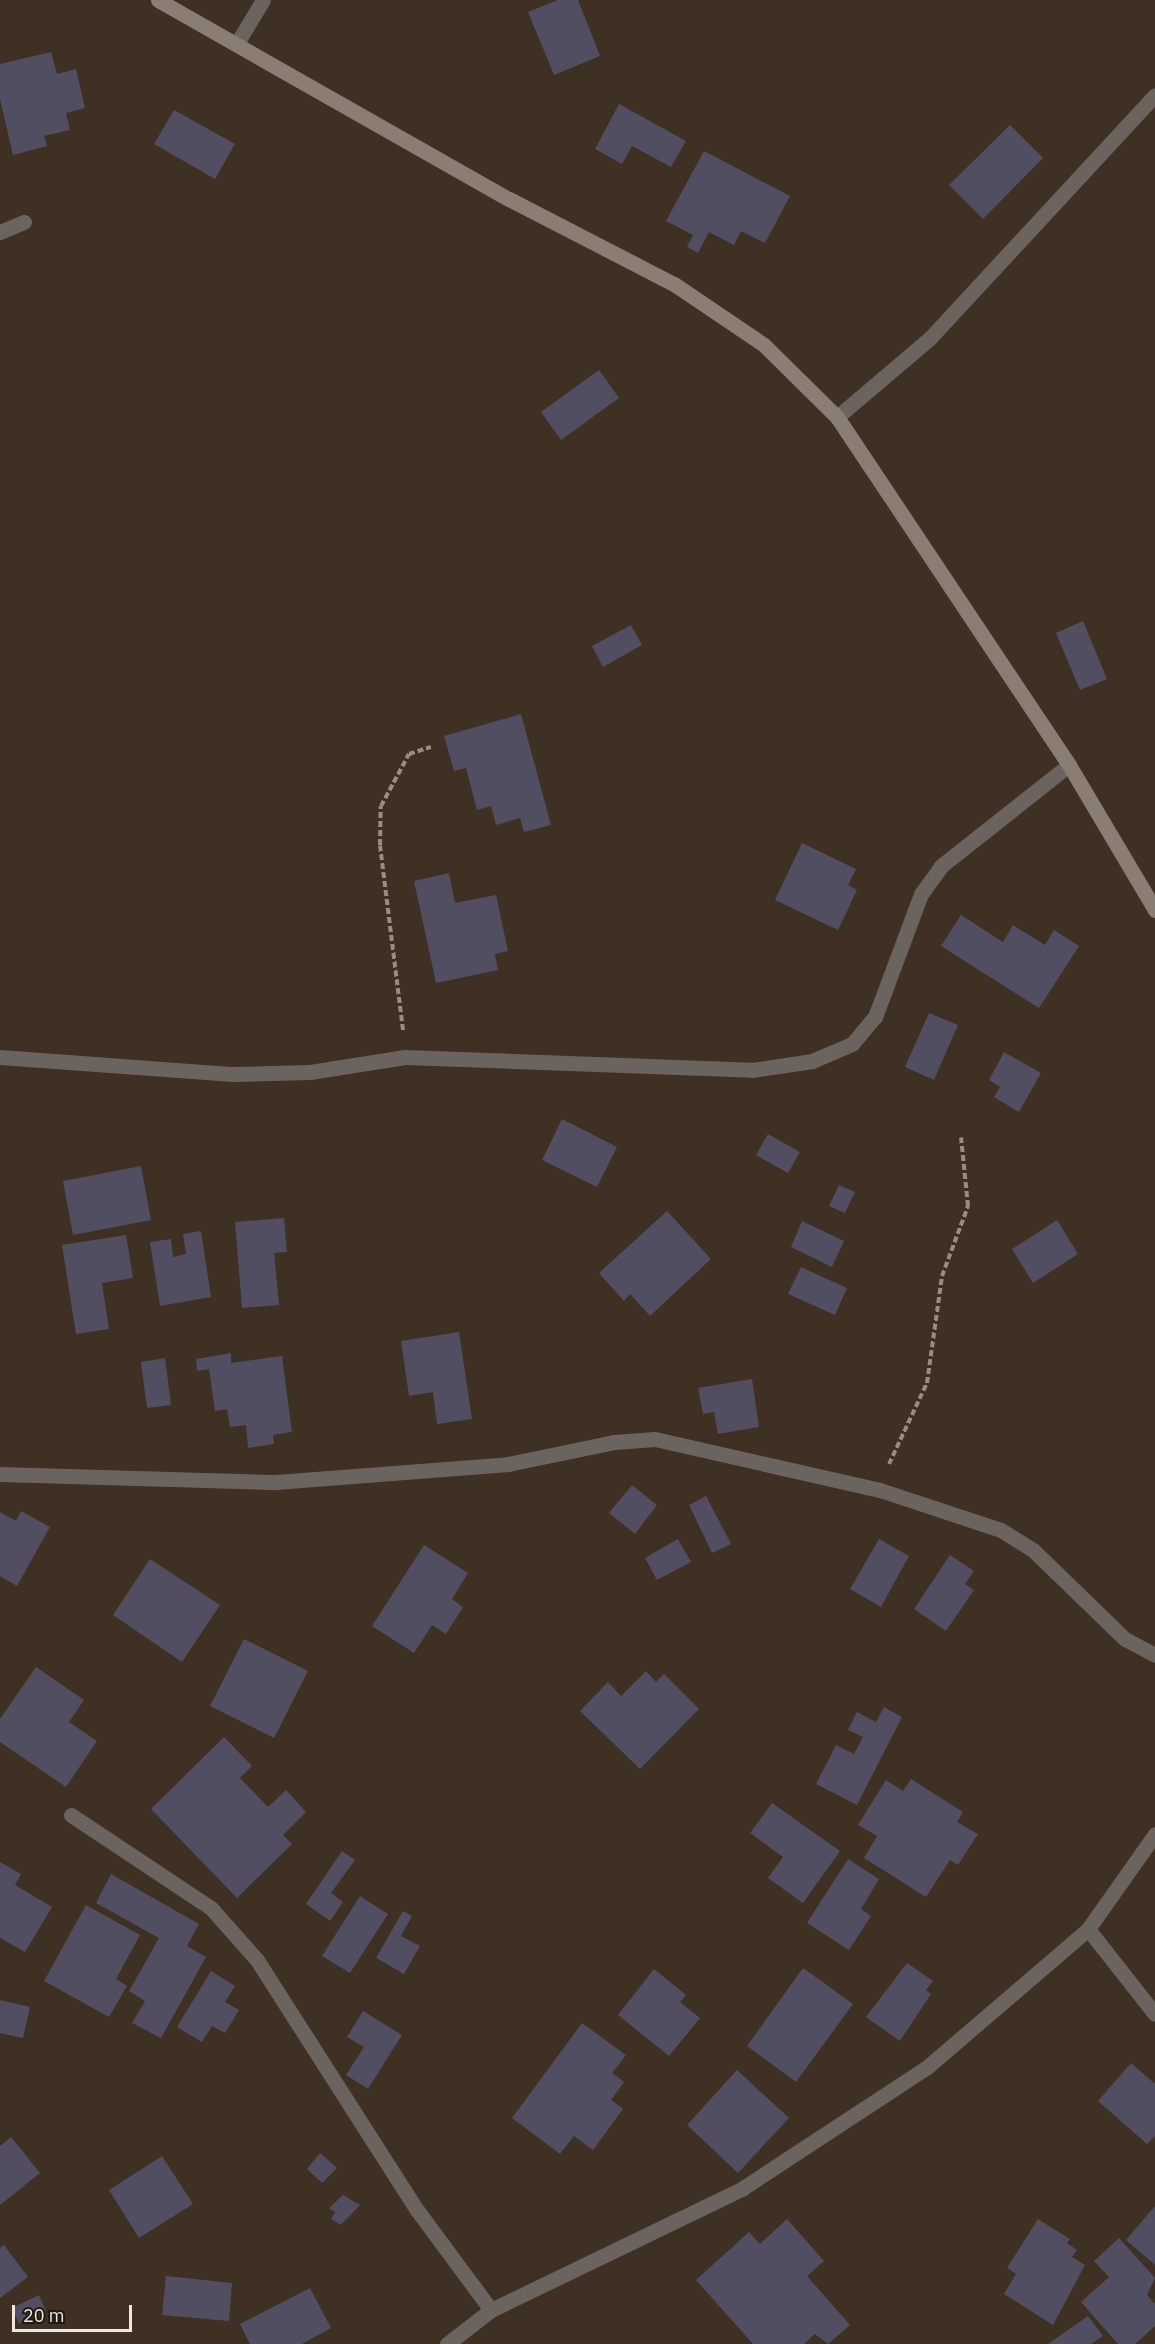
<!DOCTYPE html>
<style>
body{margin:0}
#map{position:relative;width:1155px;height:2344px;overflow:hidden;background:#3e3022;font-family:"IBM Plex Sans",sans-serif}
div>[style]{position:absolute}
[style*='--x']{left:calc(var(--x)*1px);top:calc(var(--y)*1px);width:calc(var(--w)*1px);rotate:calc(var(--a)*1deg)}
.building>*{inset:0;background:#514e61}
.path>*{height:4px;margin-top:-2px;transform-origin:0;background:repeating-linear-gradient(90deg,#998d82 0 6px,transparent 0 9px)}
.street>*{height:15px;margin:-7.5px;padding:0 7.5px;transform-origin:7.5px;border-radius:7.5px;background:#6b635d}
.secondary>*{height:15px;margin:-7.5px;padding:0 7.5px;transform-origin:7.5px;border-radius:7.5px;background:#8a7d74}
span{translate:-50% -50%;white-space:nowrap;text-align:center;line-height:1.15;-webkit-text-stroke:6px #201913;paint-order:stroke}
.scale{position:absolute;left:12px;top:2305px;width:120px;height:27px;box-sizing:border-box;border:3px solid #efe6dd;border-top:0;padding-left:8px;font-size:18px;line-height:21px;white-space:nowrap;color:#efe6dd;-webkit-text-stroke:4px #201913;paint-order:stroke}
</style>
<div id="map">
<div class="building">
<div style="clip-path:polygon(558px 0,578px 0,600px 56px,554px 75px,528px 12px)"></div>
<div style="clip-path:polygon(51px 52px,57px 74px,76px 69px,85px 108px,66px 113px,70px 130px,44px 136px,47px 146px,13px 155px,0 99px,0 64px)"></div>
<div style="clip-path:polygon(619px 104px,686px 141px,671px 167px,632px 146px,622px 164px,595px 149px)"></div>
<div style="clip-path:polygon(174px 110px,235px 144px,215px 179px,154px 144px)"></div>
<div style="clip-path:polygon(1010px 125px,1043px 158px,983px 219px,949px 185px)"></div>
<div style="clip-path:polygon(704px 151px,790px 196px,765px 243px,741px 231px,734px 245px,709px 232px,698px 253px,687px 247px,693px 235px,666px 221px)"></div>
<div style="clip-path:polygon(599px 370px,619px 398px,561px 440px,541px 412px)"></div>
<div style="clip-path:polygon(1083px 621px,1107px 679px,1080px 690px,1056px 633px)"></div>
<div style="clip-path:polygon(631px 625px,642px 645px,603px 667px,592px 646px)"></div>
<div style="clip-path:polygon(521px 714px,551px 825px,524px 832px,520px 818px,496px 825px,491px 806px,477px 810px,466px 768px,454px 771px,444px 736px)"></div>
<div style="clip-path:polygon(802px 843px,856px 869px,848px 885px,857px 890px,838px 930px,775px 900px)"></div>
<div style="clip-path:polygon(449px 873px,455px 903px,496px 895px,508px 951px,495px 954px,498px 970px,436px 983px,414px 881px)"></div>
<div style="clip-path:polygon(961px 915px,1003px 942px,1013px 925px,1045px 945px,1054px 930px,1079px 946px,1039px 1008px,941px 946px)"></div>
<div style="clip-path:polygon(929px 1013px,958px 1025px,934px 1080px,905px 1067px)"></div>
<div style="clip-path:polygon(1004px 1052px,1041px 1073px,1019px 1112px,994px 1097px,1000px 1087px,989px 1080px)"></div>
<div style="clip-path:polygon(562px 1119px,617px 1147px,597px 1187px,542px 1160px)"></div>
<div style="clip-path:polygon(768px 1134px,800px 1152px,788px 1173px,756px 1155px)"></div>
<div style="clip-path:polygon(141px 1166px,151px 1220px,73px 1235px,63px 1181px)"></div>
<div style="clip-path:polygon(839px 1185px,855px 1192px,845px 1213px,829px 1206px)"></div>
<div style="clip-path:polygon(667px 1211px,711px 1259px,650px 1316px,630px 1294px,624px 1301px,599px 1273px)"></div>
<div style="clip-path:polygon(284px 1218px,287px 1252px,274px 1253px,279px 1305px,242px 1308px,235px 1222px)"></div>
<div style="clip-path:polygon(1057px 1220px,1078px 1254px,1033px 1283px,1012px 1249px)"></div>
<div style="clip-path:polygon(802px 1221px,844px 1241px,832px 1267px,791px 1247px)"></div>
<div style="clip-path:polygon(201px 1231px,211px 1297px,160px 1306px,150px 1242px,171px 1239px,173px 1257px,186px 1254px,183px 1234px)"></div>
<div style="clip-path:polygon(126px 1235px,133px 1278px,102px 1283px,109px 1329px,76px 1334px,62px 1245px)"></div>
<div style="clip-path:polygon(801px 1267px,847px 1288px,835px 1315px,788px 1294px)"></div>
<div style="clip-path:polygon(459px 1332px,472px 1419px,437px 1424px,433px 1392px,409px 1396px,401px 1341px)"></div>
<div style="clip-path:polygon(231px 1353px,231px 1363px,282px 1356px,292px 1432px,273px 1435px,274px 1444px,248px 1448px,246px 1425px,230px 1427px,227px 1409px,215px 1411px,209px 1369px,197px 1371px,196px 1359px)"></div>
<div style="clip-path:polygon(165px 1358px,171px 1405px,147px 1408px,141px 1362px)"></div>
<div style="clip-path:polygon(752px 1379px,759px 1427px,718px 1434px,714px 1412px,703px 1414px,698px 1388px)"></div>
<div style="clip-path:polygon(632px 1485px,657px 1505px,635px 1534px,609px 1513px)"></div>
<div style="clip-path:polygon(706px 1496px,731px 1544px,712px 1553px,689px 1505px)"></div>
<div style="clip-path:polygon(21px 1511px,50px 1527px,17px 1586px,0 1576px,0 1512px,16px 1521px)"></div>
<div style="clip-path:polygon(678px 1539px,691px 1562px,657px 1580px,645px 1558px)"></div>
<div style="clip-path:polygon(879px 1539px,909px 1556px,881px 1607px,850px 1589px)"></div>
<div style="clip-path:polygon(424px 1545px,468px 1573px,452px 1599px,463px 1607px,446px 1634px,432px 1625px,414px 1653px,372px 1626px)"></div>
<div style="clip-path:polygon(950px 1555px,974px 1571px,965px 1584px,974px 1590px,946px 1631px,914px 1609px)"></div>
<div style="clip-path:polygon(150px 1559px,220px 1605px,182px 1662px,113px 1615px)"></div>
<div style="clip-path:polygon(244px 1639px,308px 1671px,274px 1738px,210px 1706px)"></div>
<div style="clip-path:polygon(36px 1667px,84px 1700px,69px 1722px,97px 1741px,66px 1787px,0 1742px,0 1719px)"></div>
<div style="clip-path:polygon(646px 1671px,656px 1682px,664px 1674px,699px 1709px,640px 1769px,580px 1711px,608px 1682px,621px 1696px)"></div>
<div style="clip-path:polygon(884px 1707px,902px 1717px,857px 1805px,816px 1784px,836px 1745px,854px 1754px,863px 1737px,848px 1730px,857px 1712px,876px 1722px)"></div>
<div style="clip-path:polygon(224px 1737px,252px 1766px,240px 1778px,268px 1807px,286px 1790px,306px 1812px,283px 1835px,292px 1844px,237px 1898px,151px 1809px)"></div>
<div style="clip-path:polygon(911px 1779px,963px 1812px,957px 1822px,978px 1834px,958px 1865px,950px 1860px,926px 1897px,864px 1858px,877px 1836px,858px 1825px,886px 1780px,903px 1791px)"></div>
<div style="clip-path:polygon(772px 1803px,840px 1851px,803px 1903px,768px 1878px,783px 1857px,750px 1833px)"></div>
<div style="clip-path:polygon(342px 1851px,355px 1860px,331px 1893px,343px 1902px,330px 1921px,306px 1904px)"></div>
<div style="clip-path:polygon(848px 1859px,879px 1879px,861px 1909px,871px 1916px,849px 1950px,807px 1923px)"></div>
<div style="clip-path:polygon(0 1862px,21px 1874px,15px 1885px,52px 1907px,25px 1952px,0 1938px)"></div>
<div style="clip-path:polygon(111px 1874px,199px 1924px,187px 1946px,206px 1957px,161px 2038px,132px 2023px,145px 2001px,129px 1991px,159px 1938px,96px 1903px)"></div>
<div style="clip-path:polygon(360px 1896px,388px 1914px,350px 1973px,322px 1956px)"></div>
<div style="clip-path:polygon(86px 1905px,140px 1935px,116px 1979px,127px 1986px,109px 2017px,44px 1981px)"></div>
<div style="clip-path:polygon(403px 1911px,412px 1916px,401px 1936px,420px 1946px,404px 1974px,376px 1958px)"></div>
<div style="clip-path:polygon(907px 1963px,933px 1981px,926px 1990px,931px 1994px,900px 2041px,866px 2017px)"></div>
<div style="clip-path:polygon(803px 1968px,853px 2004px,796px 2082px,747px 2046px)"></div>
<div style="clip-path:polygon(654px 1969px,686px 1995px,680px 2002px,700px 2018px,669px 2056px,618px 2015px)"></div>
<div style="clip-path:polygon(211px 1971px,235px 1986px,225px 2002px,239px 2010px,225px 2033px,212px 2026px,202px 2042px,177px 2027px)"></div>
<div style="clip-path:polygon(0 2000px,30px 2007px,23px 2038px,0 2033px)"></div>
<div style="clip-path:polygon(363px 2011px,402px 2035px,368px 2089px,346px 2075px,364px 2047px,347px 2037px)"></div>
<div style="clip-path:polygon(582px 2023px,626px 2055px,612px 2073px,624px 2082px,611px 2100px,623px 2109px,593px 2150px,574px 2136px,560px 2154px,512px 2118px)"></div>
<div style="clip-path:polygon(1131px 2063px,1155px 2084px,1155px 2136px,1147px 2144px,1098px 2101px)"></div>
<div style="clip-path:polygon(737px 2070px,789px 2118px,738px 2173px,687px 2125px)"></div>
<div style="clip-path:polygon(11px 2137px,40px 2173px,0 2205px,0 2146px)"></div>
<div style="clip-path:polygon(320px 2153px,337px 2168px,322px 2183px,307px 2169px)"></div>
<div style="clip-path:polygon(162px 2156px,193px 2204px,139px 2238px,109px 2190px)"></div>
<div style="clip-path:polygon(343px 2195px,360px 2205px,341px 2225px,331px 2219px,335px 2212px,329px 2208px)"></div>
<div style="clip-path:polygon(1155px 2206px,1155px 2265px,1126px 2240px)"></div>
<div style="clip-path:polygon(787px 2219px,824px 2261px,807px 2276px,850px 2325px,828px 2344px,815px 2334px,804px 2344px,753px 2344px,696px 2280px,749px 2232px,760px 2244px)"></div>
<div style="clip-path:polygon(1038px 2219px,1070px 2239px,1067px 2243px,1077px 2250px,1072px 2257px,1085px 2265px,1053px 2325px,1004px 2294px,1016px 2274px,1007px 2268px)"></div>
<div style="clip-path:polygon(1119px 2238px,1155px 2278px,1147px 2295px,1155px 2304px,1155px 2326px,1135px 2344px,1118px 2344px,1081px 2302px,1109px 2277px,1094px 2261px)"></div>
<div style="clip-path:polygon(4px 2245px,28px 2277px,0 2298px,0 2248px)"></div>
<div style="clip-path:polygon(166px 2276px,232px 2283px,229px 2321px,162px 2315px)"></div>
<div style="clip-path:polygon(310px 2288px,331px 2328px,302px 2344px,250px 2344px,240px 2324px)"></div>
<div style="clip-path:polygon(39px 2295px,46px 2311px,19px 2324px,12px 2308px)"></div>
<div style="clip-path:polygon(1088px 2316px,1103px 2336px,1091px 2344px,1048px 2344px)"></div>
</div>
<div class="path">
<div style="--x:403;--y:1030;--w:186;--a:-97.1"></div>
<div style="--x:380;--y:845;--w:39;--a:-89"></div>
<div style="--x:381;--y:806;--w:59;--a:-61.7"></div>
<div style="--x:409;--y:754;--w:23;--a:-18"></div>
<div style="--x:889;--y:1464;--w:89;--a:-64.9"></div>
<div style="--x:927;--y:1383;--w:108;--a:-82"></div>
<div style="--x:942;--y:1276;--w:75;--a:-69.6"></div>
<div style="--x:968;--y:1206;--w:69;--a:-95.8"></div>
</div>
<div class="street">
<div style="--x:237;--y:43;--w:50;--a:-58.8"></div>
<div style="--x:0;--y:232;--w:26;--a:-23"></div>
<div style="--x:837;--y:417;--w:122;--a:-40.3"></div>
<div style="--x:930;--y:338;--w:331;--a:-47.2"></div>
<div style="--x:0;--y:1057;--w:234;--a:4.2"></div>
<div style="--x:233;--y:1074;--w:77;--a:-1.5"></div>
<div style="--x:310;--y:1072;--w:96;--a:-9"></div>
<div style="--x:405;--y:1057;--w:347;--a:2.1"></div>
<div style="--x:752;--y:1070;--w:61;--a:-8.5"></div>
<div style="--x:812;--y:1061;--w:43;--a:-23"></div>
<div style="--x:852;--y:1044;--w:35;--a:-50"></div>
<div style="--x:875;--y:1017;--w:131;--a:-69.5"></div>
<div style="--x:921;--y:894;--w:34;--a:-54"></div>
<div style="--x:941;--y:866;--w:163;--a:-38.3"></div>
<div style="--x:0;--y:1474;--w:276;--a:1.7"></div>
<div style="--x:276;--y:1482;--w:233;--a:-4.4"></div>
<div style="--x:508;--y:1464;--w:108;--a:-11.7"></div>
<div style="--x:614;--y:1442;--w:41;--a:-4.2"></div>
<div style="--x:655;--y:1439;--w:231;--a:12.8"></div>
<div style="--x:880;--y:1490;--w:127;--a:18.3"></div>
<div style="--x:1001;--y:1530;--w:38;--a:32"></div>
<div style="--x:1033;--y:1550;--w:128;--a:44.1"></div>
<div style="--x:1125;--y:1639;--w:34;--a:28"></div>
<div style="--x:71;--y:1815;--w:168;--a:33.6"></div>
<div style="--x:211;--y:1908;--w:69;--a:48.5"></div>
<div style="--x:257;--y:1960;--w:297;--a:57.4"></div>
<div style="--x:417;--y:2210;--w:124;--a:53.5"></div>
<div style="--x:1088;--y:1929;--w:108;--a:51.8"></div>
<div style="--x:447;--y:2344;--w:56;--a:-37.7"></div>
<div style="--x:491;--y:2310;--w:280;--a:-25.8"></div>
<div style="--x:743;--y:2188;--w:219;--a:-33.3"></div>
<div style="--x:926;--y:2068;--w:213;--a:-40.6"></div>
<div style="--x:1088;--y:1929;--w:116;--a:-54.8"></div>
</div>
<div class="secondary">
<div style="--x:158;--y:0;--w:403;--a:29.6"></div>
<div style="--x:509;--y:199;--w:186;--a:27.3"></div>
<div style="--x:674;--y:284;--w:109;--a:34.1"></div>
<div style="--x:764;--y:345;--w:103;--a:44.6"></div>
<div style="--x:837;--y:417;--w:418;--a:56.3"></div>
<div style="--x:1069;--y:765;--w:169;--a:59.3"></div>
</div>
<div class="scale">20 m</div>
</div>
